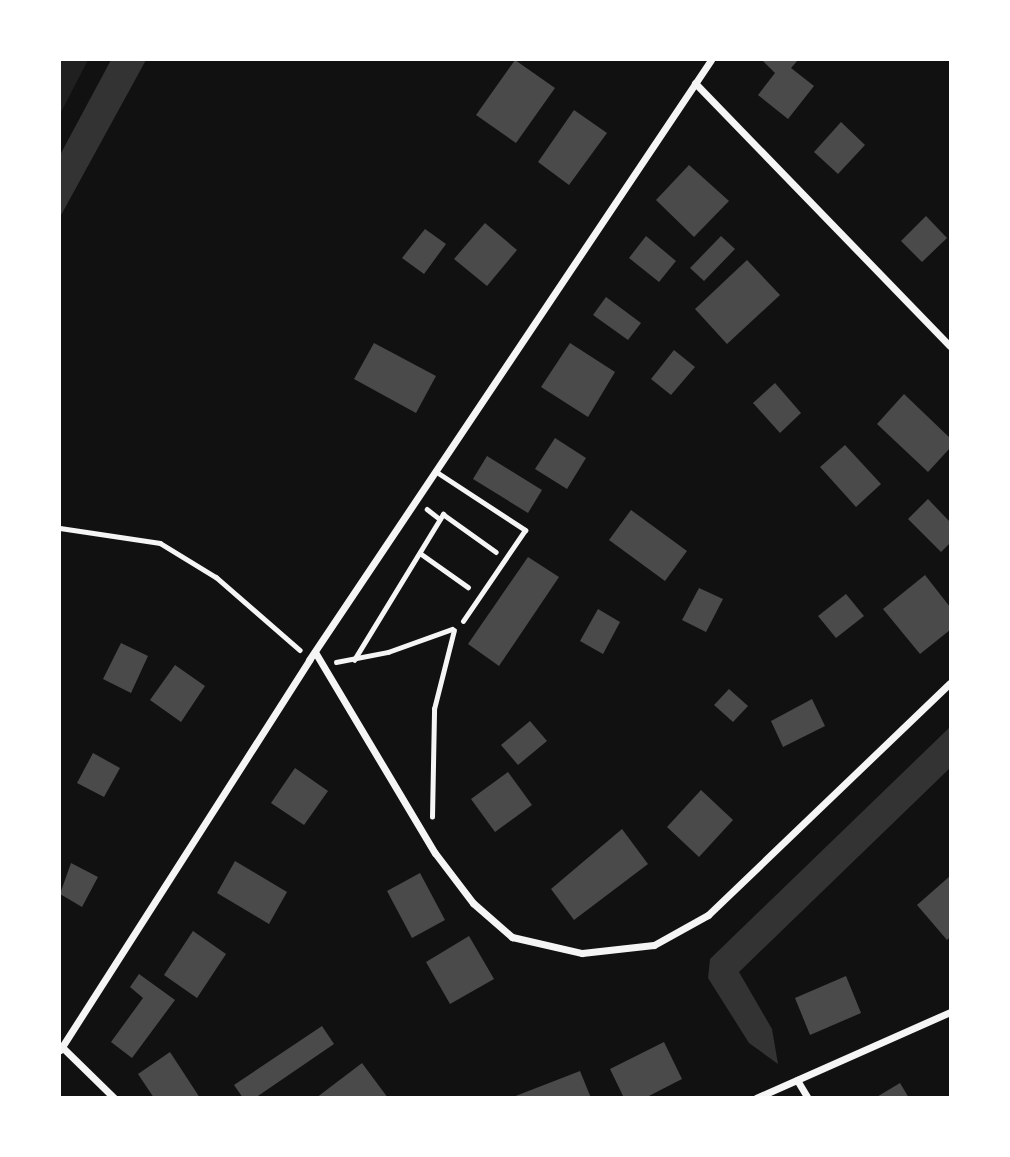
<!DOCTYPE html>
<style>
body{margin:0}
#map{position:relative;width:1010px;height:1157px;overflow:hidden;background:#111;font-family:Manrope,sans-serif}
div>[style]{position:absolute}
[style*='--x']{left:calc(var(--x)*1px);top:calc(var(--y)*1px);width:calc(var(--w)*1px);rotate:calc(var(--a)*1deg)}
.green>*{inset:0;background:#202020}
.water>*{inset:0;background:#333}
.building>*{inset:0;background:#4a4a4a}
.path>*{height:4.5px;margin:-2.25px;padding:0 2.25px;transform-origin:2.25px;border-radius:2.25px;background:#f5f5f5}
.service>*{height:5px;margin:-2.5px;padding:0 2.5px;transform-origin:2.5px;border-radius:2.5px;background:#f5f5f5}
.minor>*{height:7px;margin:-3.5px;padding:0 3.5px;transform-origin:3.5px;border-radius:3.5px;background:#f5f5f5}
span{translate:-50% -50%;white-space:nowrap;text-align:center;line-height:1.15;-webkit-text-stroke:5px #fff;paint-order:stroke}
.frame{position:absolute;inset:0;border:61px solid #fff;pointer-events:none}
</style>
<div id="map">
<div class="green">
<div style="clip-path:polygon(60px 60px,88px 60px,60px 114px)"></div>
</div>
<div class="water">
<div style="clip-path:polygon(111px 60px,146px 60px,60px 217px,60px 155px)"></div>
<div style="clip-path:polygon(950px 727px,950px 768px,739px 972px,772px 1029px,778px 1064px,749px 1043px,708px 978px,710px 959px)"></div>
</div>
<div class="building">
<div style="clip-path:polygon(515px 60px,555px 88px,516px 143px,476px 115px)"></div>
<div style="clip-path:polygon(762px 60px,798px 60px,791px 68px,814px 86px,788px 119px,758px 95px,775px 73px)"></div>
<div style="clip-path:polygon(574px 110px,607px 133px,569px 185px,538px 162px)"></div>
<div style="clip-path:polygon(841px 122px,865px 145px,838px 174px,814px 152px)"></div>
<div style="clip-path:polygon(689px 165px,729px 201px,694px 237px,656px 200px)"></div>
<div style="clip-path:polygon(926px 216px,947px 238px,922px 262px,901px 241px)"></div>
<div style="clip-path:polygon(485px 223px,517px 250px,487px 286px,454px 259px)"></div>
<div style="clip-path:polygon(425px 229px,446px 244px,424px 274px,402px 258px)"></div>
<div style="clip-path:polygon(646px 236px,676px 261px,659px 282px,629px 258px)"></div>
<div style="clip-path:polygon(721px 236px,735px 249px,704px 281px,690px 268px)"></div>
<div style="clip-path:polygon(747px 260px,780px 295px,727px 344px,695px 309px)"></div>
<div style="clip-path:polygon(606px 297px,641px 323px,628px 340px,593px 315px)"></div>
<div style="clip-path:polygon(374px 343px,436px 376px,416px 413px,354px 379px)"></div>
<div style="clip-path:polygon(570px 343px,615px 372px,588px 417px,541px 387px)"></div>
<div style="clip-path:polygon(674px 350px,695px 367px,671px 395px,651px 379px)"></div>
<div style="clip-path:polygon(775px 383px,801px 413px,780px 433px,753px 403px)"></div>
<div style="clip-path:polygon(904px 394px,950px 438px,950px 448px,928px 472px,877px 424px)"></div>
<div style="clip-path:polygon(555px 438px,586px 458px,567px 489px,535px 469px)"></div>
<div style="clip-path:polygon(845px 445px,881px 484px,856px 507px,820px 467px)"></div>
<div style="clip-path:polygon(487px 456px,542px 490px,528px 513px,473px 479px)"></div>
<div style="clip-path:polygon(928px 499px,950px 522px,950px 543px,941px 552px,908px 519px)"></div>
<div style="clip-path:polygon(631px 510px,687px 551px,665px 581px,609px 540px)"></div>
<div style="clip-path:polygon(528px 557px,559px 577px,499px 666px,468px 644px)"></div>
<div style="clip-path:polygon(925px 575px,950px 607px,950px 630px,920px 654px,883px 609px)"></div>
<div style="clip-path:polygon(699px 588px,723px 599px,706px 632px,682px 620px)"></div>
<div style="clip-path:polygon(846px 594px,864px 616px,836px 638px,818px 616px)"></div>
<div style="clip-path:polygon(598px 609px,620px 622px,603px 654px,580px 641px)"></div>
<div style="clip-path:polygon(121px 643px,148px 656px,131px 693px,103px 679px)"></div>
<div style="clip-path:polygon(175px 665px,205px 686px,181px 722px,150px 700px)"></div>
<div style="clip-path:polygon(729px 689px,748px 706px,733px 722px,714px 705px)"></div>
<div style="clip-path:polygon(812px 699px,825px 726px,783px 747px,771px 721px)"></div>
<div style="clip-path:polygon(530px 721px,547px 741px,518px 765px,501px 745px)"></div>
<div style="clip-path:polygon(93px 753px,120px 768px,104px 797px,77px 783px)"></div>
<div style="clip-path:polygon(295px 768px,328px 791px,304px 825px,271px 803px)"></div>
<div style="clip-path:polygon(508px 772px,532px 805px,495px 832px,471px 799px)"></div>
<div style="clip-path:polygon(701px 790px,733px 820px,699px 857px,667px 827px)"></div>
<div style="clip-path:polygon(622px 829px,648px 864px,574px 920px,551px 889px)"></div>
<div style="clip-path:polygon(235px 861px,287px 892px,269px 924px,217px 893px)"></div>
<div style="clip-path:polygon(71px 863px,98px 877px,82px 907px,60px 894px)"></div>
<div style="clip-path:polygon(420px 873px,445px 920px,412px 938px,387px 891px)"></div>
<div style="clip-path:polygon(950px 876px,950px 937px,947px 940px,917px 905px)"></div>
<div style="clip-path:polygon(193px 931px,226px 954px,197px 998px,164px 975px)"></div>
<div style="clip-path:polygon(469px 936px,494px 979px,450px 1004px,426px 962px)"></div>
<div style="clip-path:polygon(139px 974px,175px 1000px,132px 1058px,111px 1042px,143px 998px,130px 987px)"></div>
<div style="clip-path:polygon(846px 976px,861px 1013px,810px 1035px,795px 998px)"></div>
<div style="clip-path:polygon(322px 1026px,334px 1044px,255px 1098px,243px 1098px,234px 1085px)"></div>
<div style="clip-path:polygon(664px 1042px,682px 1079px,645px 1098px,624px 1098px,610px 1069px)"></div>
<div style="clip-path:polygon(170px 1052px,200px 1098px,154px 1098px,138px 1074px)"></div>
<div style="clip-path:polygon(362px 1063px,388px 1098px,316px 1098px)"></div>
<div style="clip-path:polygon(580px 1071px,591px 1098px,513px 1098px,513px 1097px)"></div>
<div style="clip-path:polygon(900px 1083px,909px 1098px,875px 1098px)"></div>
</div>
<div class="path">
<div style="--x:427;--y:509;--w:16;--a:38"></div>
<div style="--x:60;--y:528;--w:101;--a:8.5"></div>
<div style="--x:160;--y:543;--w:66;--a:31.3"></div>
<div style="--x:216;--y:577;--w:111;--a:41"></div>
<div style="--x:420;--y:553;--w:59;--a:35.3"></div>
<div style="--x:354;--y:660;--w:171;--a:-58.6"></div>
<div style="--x:443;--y:514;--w:65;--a:35.6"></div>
<div style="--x:336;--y:662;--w:53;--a:-10.9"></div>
<div style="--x:388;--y:652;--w:68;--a:-19.8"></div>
<div style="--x:432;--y:817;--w:108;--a:-88.9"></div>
<div style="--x:434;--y:709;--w:81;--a:-75.8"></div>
</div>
<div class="service">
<div style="--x:435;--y:471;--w:108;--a:33.2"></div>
<div style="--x:525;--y:530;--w:110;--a:124.3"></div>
</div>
<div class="minor">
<div style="--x:695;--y:83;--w:366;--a:45.9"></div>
<div style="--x:315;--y:652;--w:234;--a:59.2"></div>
<div style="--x:435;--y:853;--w:63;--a:52.8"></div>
<div style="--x:473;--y:903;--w:52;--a:41.1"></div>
<div style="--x:512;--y:937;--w:72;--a:12.9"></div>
<div style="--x:582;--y:953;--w:72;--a:-6.3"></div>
<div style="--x:654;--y:945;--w:62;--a:-29.1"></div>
<div style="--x:708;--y:915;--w:335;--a:-43.8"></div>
<div style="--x:62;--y:1047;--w:73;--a:44.4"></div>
<div style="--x:60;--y:1050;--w:463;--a:-57.4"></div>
<div style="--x:309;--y:660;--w:722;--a:-56.18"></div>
<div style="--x:797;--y:1080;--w:21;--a:59"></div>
<div style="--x:756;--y:1098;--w:212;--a:-23.9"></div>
</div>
<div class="frame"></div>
</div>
